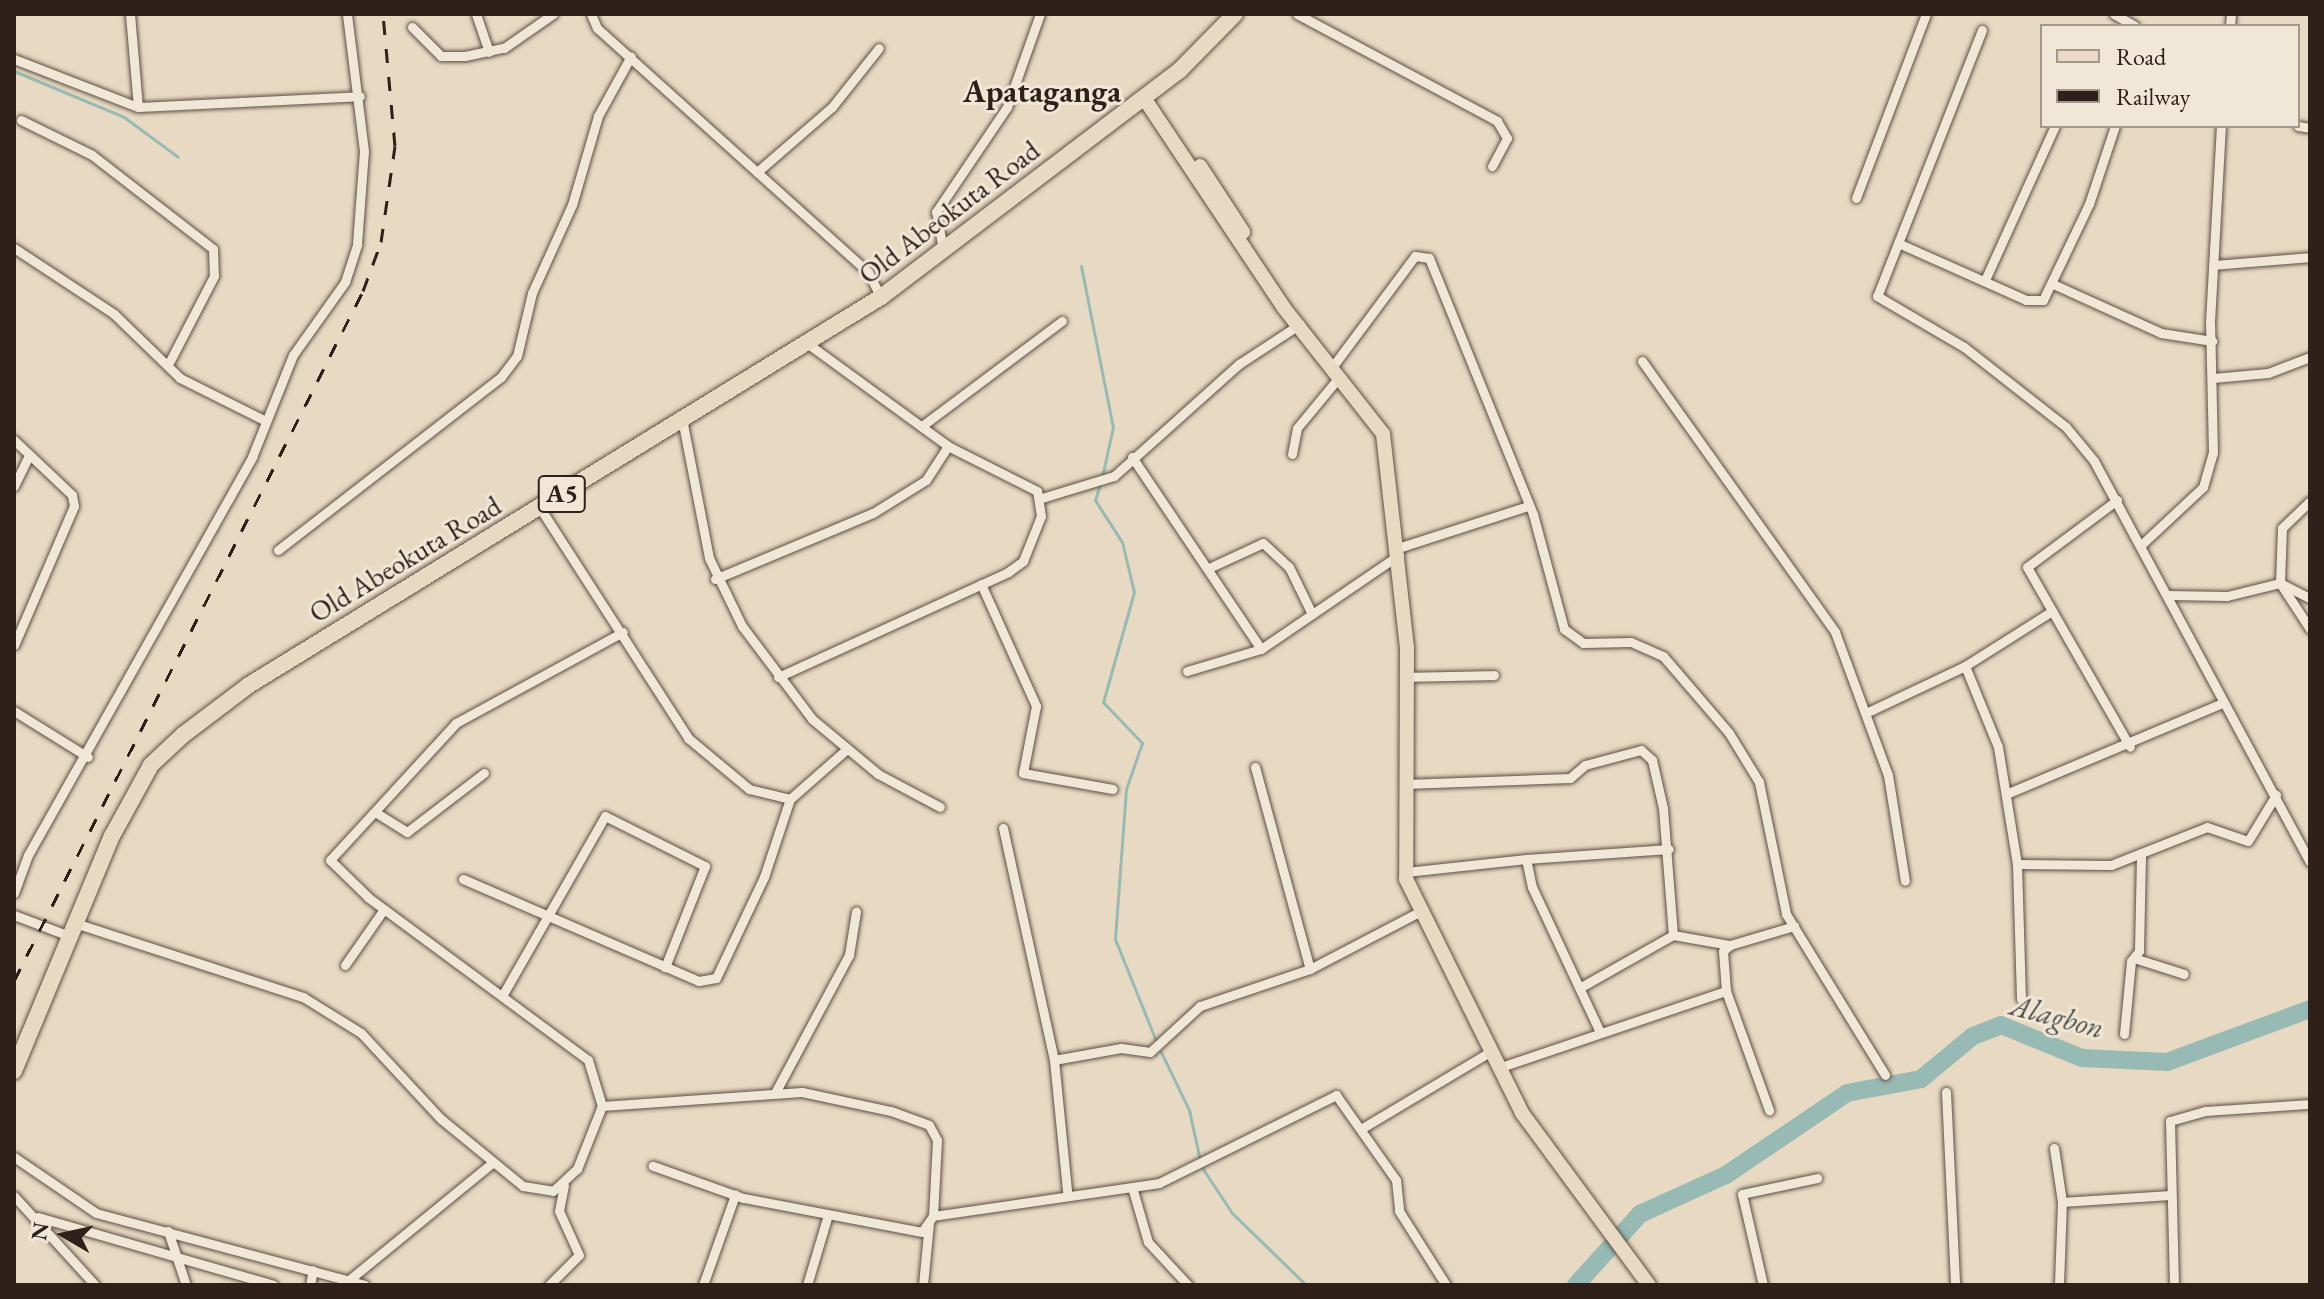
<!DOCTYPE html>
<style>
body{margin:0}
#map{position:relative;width:2324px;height:1299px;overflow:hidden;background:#e8dac2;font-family:"EB Garamond",serif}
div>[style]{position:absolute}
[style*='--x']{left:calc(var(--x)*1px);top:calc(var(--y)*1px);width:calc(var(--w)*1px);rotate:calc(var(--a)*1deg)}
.stream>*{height:3px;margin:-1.5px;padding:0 1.5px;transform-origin:1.5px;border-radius:1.5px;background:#97bab5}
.river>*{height:18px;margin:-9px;padding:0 9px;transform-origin:9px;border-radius:9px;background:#97bab5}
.roads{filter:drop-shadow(0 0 2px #5d4e44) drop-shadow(0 0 2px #5d4e44)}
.street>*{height:9px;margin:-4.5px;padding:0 4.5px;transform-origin:4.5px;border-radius:4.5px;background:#f0e7d7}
.primary>*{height:14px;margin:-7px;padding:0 7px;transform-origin:7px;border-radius:7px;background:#e8dac2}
.highway>*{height:16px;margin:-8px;padding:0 8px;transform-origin:8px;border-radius:8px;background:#e8dac2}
.rail>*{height:3px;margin-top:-1.5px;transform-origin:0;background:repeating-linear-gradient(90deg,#2f201a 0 14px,transparent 0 28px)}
span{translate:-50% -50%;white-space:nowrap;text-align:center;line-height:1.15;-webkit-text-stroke:6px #f0e7d7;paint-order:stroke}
.shield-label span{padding:2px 6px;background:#f0e7d7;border:2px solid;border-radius:6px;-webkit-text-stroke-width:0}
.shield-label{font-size:26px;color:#2f201a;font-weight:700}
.street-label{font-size:28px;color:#2f201a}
.water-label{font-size:30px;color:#4e4e48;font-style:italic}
.quarter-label{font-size:32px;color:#2f201a;font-weight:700}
.frame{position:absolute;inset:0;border:16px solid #2f201a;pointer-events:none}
.legend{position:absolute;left:2040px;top:24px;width:260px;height:104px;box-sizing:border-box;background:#f0e7d7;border:2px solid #a3978b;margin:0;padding:10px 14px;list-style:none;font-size:24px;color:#2f201a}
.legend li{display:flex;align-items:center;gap:16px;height:40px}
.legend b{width:40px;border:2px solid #a3978b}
.north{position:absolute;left:24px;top:1195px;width:80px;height:80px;-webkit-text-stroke:6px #f0e7d7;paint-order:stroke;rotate:279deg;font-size:22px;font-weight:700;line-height:32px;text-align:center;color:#2f201a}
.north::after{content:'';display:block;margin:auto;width:28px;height:36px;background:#2f201a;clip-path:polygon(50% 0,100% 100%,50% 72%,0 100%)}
</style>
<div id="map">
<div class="stream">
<div style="--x:14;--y:71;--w:119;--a:22.7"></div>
<div style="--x:124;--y:117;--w:67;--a:36.5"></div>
<div style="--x:1081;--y:266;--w:164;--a:78.8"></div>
<div style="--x:1113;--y:427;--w:51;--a:102.4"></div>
<div style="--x:1100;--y:484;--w:17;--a:107"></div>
<div style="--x:1095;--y:500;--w:50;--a:57.3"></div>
<div style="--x:1122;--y:542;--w:51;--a:76.5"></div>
<div style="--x:1134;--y:592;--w:114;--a:105.7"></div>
<div style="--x:1103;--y:702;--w:57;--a:46.4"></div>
<div style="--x:1142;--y:743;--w:49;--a:109.2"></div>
<div style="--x:1126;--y:789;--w:150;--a:94.2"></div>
<div style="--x:1115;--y:939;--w:110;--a:68.1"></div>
<div style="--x:1161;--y:1052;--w:64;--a:64.2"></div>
<div style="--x:1189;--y:1110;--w:51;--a:77.6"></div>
<div style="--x:1203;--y:1169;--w:53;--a:56.6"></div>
<div style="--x:1232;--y:1213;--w:103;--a:44.2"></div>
</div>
<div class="river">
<div style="--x:1576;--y:1285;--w:96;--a:-48"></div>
<div style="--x:1640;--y:1214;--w:94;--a:-24.4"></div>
<div style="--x:1726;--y:1175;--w:146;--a:-34.1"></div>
<div style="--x:1847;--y:1093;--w:75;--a:-10.7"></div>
<div style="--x:1921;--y:1079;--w:67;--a:-39.6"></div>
<div style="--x:1973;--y:1036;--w:30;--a:-21"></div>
<div style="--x:2001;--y:1025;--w:87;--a:22.2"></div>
<div style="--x:2082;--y:1058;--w:85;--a:2.7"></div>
<div style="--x:2167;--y:1062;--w:153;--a:-20.3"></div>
</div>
<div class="roads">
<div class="street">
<div style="--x:130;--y:14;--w:93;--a:85.1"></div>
<div style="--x:476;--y:14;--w:40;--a:71.1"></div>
<div style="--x:591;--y:14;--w:15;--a:67"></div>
<div style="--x:597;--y:28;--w:365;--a:42"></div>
<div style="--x:868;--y:272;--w:28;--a:63"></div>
<div style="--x:1297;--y:14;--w:227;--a:28.1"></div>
<div style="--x:1497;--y:121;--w:20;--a:60"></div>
<div style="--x:1507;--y:138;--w:32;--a:118"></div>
<div style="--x:2114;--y:14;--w:24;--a:30"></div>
<div style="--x:2230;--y:26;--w:12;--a:-85"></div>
<div style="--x:412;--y:27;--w:41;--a:45"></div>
<div style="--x:441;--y:56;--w:24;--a:0"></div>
<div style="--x:465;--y:56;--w:40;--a:-12"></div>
<div style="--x:504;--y:48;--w:60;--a:-34.8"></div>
<div style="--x:1982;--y:30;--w:286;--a:111.5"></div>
<div style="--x:1877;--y:296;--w:101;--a:30.4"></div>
<div style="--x:1964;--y:347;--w:130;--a:38.1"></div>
<div style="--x:2066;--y:427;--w:44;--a:50.5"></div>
<div style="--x:2094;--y:461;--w:455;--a:61.7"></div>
<div style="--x:14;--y:59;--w:133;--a:21.2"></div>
<div style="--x:138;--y:107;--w:222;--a:-2.8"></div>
<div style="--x:21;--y:120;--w:79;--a:26.2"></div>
<div style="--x:92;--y:155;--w:153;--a:37.8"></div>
<div style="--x:213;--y:249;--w:27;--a:88"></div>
<div style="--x:214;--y:276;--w:96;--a:117.4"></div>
<div style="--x:2298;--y:126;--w:12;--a:9"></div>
<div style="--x:757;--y:172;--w:99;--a:-40.9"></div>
<div style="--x:832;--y:107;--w:75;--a:-51.5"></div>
<div style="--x:1856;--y:198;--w:197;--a:-69.2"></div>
<div style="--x:1898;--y:243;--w:140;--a:24"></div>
<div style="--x:2026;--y:300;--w:17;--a:0"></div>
<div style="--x:2043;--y:300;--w:106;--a:-64.4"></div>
<div style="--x:2089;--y:204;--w:82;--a:-71.6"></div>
<div style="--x:14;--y:248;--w:120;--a:33.4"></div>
<div style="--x:114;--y:314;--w:92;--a:44.1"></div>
<div style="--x:180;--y:378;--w:96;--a:26.6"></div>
<div style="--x:943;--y:250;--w:39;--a:-100"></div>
<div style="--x:936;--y:212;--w:127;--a:-55.9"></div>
<div style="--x:1007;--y:107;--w:99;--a:-70.5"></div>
<div style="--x:2213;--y:265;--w:97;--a:-4.7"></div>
<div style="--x:1985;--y:280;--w:169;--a:-65.6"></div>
<div style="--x:2053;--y:284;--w:119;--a:24.4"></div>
<div style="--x:2161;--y:333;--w:52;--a:8.9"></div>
<div style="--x:1642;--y:361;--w:333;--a:54.5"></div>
<div style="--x:1835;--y:632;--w:153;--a:69.7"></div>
<div style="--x:1888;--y:775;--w:107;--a:80.9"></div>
<div style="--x:1333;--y:366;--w:137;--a:-53.3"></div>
<div style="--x:1415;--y:256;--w:14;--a:8"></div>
<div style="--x:1429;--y:258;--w:276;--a:67.9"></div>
<div style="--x:1533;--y:514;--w:119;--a:74.9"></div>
<div style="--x:1564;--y:629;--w:24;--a:36"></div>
<div style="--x:1583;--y:643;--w:48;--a:-1.2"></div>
<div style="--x:1631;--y:642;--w:35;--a:24"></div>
<div style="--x:1663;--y:656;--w:101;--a:49.4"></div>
<div style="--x:1729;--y:733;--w:57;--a:58.5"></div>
<div style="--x:1759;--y:782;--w:135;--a:78.4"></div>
<div style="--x:1786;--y:914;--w:189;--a:58.4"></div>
<div style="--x:2213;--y:378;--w:55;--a:-5.2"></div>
<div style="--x:2268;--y:373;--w:45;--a:-20.9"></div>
<div style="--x:683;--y:424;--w:136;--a:79"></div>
<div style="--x:709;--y:558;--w:76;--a:64.1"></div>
<div style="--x:742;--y:626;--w:116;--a:53"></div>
<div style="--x:812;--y:719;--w:86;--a:39.8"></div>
<div style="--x:878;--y:774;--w:70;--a:28"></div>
<div style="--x:922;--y:426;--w:175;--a:-36.9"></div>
<div style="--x:14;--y:440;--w:80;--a:43.5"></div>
<div style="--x:72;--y:495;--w:11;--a:80"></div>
<div style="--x:74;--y:506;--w:151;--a:113.3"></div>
<div style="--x:1292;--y:454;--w:26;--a:-79"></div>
<div style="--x:1297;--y:428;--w:67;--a:-50.4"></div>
<div style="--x:1132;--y:457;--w:231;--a:56.1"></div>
<div style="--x:14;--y:486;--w:34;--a:-64"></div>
<div style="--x:1042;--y:498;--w:75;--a:-17"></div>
<div style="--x:1114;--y:476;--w:168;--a:-41.9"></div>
<div style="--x:1239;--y:364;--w:73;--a:-33.3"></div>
<div style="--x:2117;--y:500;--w:112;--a:143.3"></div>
<div style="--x:2027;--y:567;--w:207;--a:60.2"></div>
<div style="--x:2310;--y:501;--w:39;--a:136"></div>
<div style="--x:2282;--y:528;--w:55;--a:92.1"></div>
<div style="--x:2280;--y:583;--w:55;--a:56.9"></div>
<div style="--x:540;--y:508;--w:274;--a:57.2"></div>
<div style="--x:688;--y:738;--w:80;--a:39.9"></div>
<div style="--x:749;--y:789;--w:42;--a:13.7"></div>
<div style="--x:790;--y:799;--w:76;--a:-41.3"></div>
<div style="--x:2141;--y:545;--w:85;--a:-43.1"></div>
<div style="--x:2203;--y:487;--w:36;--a:-74"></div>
<div style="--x:2213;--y:452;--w:130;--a:-91.3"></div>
<div style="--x:2210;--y:322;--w:196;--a:-86.8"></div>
<div style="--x:1401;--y:547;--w:133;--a:-17.9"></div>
<div style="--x:278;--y:550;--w:282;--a:-37.8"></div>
<div style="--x:501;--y:377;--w:26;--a:-53"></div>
<div style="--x:517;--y:356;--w:65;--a:-76.6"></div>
<div style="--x:532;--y:293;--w:97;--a:-65.6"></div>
<div style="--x:572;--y:205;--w:93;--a:-73.7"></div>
<div style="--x:598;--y:116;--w:68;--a:-61.2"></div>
<div style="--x:1211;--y:567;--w:57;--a:-24.8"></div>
<div style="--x:1263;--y:543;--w:35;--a:43"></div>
<div style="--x:1289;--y:567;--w:52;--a:63.9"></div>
<div style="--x:715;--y:579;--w:171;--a:-22.7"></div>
<div style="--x:873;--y:513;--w:62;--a:-31.9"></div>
<div style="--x:926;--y:480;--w:40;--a:-57.1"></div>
<div style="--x:981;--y:584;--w:134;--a:65.7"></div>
<div style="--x:1036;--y:706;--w:68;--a:101"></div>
<div style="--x:1023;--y:773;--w:91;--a:10.1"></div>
<div style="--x:2167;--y:595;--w:60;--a:1"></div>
<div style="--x:2227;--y:596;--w:55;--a:-13.8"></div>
<div style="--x:2280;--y:583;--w:34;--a:27"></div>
<div style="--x:1965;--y:666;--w:87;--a:67.8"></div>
<div style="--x:1998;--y:747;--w:119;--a:80.8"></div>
<div style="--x:2017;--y:864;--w:94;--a:0.6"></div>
<div style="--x:2111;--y:865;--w:103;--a:-21.6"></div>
<div style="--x:2207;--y:827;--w:43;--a:18.9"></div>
<div style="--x:2248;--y:841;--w:54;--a:-58.7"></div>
<div style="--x:1187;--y:671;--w:77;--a:-16.6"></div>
<div style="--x:1261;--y:649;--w:167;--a:-34.3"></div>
<div style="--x:778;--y:677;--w:253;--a:-24.5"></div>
<div style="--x:1008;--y:572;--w:19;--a:-36"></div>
<div style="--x:1023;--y:561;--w:48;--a:-68.2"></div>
<div style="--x:1041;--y:516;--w:25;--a:-99"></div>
<div style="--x:1037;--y:491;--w:100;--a:-153.2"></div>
<div style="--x:948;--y:446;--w:173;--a:-143.9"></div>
<div style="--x:1406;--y:677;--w:88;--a:-1.3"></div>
<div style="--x:14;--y:711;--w:87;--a:31.9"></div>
<div style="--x:1870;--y:711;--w:105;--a:-25.3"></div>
<div style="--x:1965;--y:666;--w:103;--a:-32.3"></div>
<div style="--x:1255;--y:767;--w:209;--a:74.8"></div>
<div style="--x:1405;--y:784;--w:165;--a:-2.1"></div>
<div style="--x:1570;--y:778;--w:20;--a:-41"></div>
<div style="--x:1585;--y:765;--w:58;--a:-15"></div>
<div style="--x:1641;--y:750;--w:15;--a:42"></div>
<div style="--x:1652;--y:760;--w:49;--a:77.1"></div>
<div style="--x:1663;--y:808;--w:127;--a:85.5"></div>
<div style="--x:2006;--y:794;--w:235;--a:-22.8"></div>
<div style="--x:375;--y:812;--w:38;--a:32"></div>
<div style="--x:407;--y:832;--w:97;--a:-37.5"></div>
<div style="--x:1003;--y:828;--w:238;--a:77.6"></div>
<div style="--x:1054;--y:1060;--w:132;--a:84.3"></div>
<div style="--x:1526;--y:859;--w:143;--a:-4"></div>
<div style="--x:2017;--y:864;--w:135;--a:88.3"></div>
<div style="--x:1406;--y:872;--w:121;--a:-6.2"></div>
<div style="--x:1526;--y:859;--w:29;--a:78"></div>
<div style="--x:1532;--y:887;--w:160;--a:64.9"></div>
<div style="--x:463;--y:879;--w:257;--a:23.4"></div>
<div style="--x:699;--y:981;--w:17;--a:-10"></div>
<div style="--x:716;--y:978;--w:112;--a:-64.6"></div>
<div style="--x:764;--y:877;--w:82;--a:-71.6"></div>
<div style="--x:14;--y:893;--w:40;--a:-69.8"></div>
<div style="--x:28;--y:855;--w:457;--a:-60.6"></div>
<div style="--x:252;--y:457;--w:110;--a:-68.1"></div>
<div style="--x:293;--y:355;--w:90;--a:-54.5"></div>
<div style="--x:345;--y:282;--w:40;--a:-72"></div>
<div style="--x:357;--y:244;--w:93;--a:-85.7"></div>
<div style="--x:364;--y:151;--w:138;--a:-97.1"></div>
<div style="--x:14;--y:915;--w:62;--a:20.8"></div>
<div style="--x:78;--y:924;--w:237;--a:18"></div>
<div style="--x:303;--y:997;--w:68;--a:31.8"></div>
<div style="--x:361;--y:1033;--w:117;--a:47.1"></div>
<div style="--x:441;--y:1119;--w:106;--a:39.3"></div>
<div style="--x:523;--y:1186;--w:30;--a:9"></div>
<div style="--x:553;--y:1191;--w:33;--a:-43"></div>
<div style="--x:577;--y:1169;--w:68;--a:-68.4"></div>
<div style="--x:602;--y:1106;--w:48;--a:-106.9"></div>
<div style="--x:588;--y:1060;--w:274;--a:-143.5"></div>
<div style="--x:368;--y:897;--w:53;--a:-135.8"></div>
<div style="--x:330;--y:860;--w:186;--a:-47.4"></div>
<div style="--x:456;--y:723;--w:190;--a:-28.6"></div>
<div style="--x:1730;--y:945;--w:67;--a:-16.5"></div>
<div style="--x:2137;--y:959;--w:49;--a:17.7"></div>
<div style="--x:345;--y:965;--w:68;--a:-55.1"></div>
<div style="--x:1581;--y:987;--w:106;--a:-29.5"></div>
<div style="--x:1673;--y:935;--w:58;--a:10"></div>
<div style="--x:1730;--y:945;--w:9;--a:139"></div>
<div style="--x:1723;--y:951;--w:40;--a:85.7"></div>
<div style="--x:502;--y:996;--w:207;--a:-60.2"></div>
<div style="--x:605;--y:816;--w:112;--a:26.6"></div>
<div style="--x:705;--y:866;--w:109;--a:111.6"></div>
<div style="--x:2124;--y:1034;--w:73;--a:-84.5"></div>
<div style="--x:2131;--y:961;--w:13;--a:-51"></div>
<div style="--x:2139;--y:951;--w:98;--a:-88.8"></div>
<div style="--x:1054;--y:1060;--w:68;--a:-10.2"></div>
<div style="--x:1121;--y:1048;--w:29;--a:8"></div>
<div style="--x:1150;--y:1052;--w:68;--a:-42.6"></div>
<div style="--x:1200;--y:1006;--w:116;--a:-18.6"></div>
<div style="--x:1310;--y:969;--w:125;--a:-27.6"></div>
<div style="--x:1498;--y:1068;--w:241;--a:-18.7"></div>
<div style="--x:1726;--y:991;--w:127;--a:70.1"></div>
<div style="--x:776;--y:1091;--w:154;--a:-61.8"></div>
<div style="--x:849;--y:955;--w:44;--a:-80.8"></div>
<div style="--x:1946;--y:1092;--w:193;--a:87.3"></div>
<div style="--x:602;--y:1106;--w:200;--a:-4"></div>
<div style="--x:802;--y:1092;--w:91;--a:12.1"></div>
<div style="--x:891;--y:1111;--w:40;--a:20.2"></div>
<div style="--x:929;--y:1125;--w:17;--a:62"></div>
<div style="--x:937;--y:1140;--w:76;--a:93"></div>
<div style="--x:933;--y:1216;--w:19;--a:125"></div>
<div style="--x:922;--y:1232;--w:182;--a:-169.2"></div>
<div style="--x:743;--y:1198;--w:96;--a:-160.4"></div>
<div style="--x:1364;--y:1127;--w:147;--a:-30.8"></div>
<div style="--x:2054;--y:1148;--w:55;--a:81.6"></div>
<div style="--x:2062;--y:1202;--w:83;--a:92.1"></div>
<div style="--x:14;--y:1157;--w:99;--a:34.3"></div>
<div style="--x:96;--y:1213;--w:278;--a:15"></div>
<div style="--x:1132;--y:1187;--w:57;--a:73.8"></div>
<div style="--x:1148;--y:1242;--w:59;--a:47.1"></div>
<div style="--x:14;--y:1196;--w:120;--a:47.7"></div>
<div style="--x:2062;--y:1202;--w:108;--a:-3.7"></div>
<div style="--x:933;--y:1216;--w:228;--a:-8.3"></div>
<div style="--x:1159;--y:1183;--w:198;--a:-26.4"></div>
<div style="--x:1336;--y:1095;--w:104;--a:54.8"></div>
<div style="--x:1396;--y:1180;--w:31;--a:84"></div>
<div style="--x:1399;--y:1211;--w:88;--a:57.6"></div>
<div style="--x:38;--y:1217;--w:245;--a:16.1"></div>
<div style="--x:168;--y:1231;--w:57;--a:71.6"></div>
<div style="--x:349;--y:1280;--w:186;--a:-39.3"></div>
<div style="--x:310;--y:1285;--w:15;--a:-79"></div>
<div style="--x:549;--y:1285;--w:42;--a:-45"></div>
<div style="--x:579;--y:1255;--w:48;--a:-114.4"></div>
<div style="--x:559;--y:1211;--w:26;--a:-79"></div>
<div style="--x:703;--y:1285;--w:96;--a:-70.4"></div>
<div style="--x:807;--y:1285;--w:70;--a:-73.4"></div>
<div style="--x:923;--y:1285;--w:62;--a:-84.5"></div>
<div style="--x:1763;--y:1285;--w:93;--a:-103"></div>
<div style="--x:1742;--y:1194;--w:77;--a:-12"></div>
<div style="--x:2174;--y:1285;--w:164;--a:-91.4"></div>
<div style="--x:2170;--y:1121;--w:37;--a:-16"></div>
<div style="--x:2206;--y:1111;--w:104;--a:-3.9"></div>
</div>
<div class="primary">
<div style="--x:1144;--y:98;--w:252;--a:56.3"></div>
<div style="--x:1284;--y:308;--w:160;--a:51.8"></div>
<div style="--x:1383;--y:434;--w:214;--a:83.6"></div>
<div style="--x:1407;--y:647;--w:232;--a:90.2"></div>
<div style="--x:1406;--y:879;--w:261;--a:63.6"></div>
<div style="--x:1522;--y:1113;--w:214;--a:53.6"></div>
<div style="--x:1200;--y:166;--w:79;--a:56.9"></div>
</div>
<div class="highway">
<div style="--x:14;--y:1071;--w:255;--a:-67.4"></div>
<div style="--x:112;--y:836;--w:81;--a:-61.2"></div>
<div style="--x:151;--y:765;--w:44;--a:-43.2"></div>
<div style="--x:183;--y:735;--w:83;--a:-37.1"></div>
<div style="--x:249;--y:685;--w:742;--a:-31.55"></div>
<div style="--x:881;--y:297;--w:375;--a:-37.2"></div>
<div style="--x:1180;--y:70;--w:78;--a:-45.5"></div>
</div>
</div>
<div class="rail">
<div style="--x:14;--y:981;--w:773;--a:-63.17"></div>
<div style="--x:363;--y:291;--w:52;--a:-69.8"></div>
<div style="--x:381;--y:242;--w:97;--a:-81.7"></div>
<div style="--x:395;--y:146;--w:133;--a:-95.2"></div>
</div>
<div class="shield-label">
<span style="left:562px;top:494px">A5</span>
</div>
<div class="street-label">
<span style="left:949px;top:212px;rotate:-37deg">Old Abeokuta Road</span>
<span style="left:405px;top:559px;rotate:-31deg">Old Abeokuta Road</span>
</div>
<div class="water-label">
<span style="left:2057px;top:1017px;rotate:15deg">Alagbon</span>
</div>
<div class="quarter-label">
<span style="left:1042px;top:91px">Apataganga</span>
</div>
<div class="frame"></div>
<ul class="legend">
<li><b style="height:10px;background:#e8dac2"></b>Road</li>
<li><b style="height:10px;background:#2f201a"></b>Railway</li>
</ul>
<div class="north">N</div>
</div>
